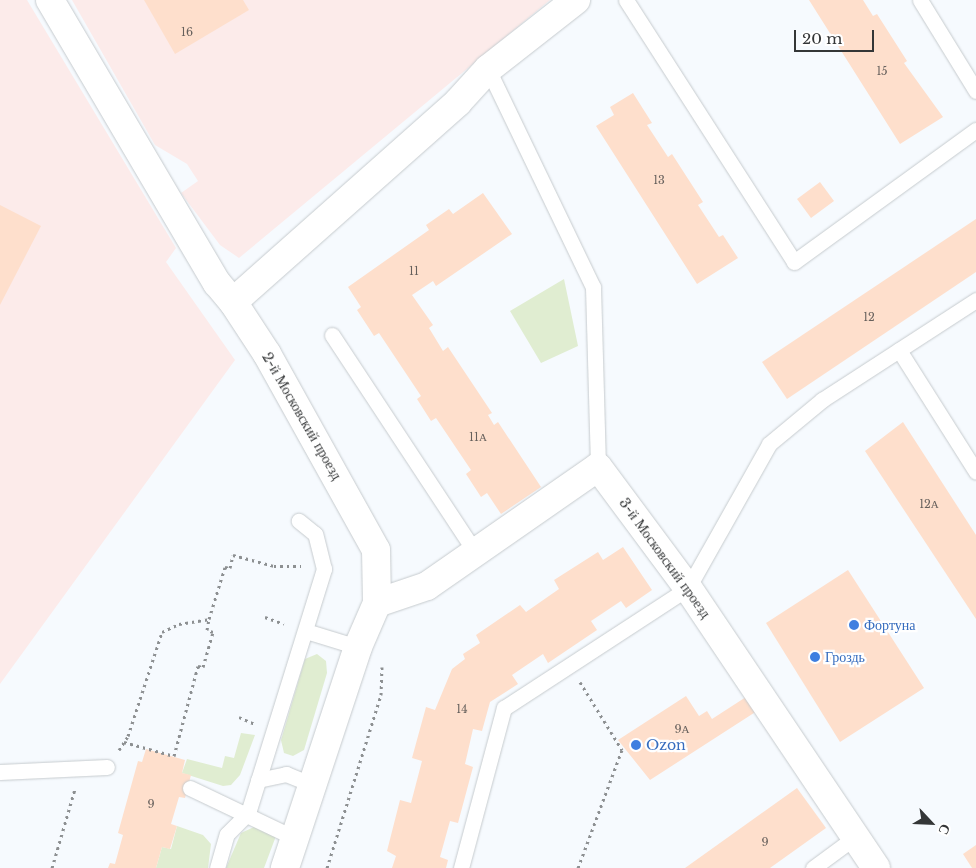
<!DOCTYPE html>
<meta charset="utf-8">
<style>
body{margin:0}
#map{position:relative;width:976px;height:868px;overflow:hidden;background:#f6fafe;font-family:"Libre Baskerville",serif}
div>[style]{position:absolute}
[style*='--x']{left:calc(var(--x)*1px);top:calc(var(--y)*1px);width:calc(var(--w)*1px);rotate:calc(var(--a)*1deg)}
.industrial>*{inset:0;background:#fcebea}
.green>*{inset:0;background:#e0edd1}
.building>*{inset:0;background:#fedfcc}
.path>*{height:3px;margin-top:-1.5px;transform-origin:0;background:repeating-linear-gradient(90deg,#8d9092 0 2.5px,transparent 0 6.5px)}
.roads{filter:drop-shadow(0 0 1px #c6cbce) drop-shadow(0 0 1px #c6cbce)}
.service>*{height:15px;margin:-7.5px;padding:0 7.5px;transform-origin:7.5px;border-radius:7.5px;background:#fff}
.minor>*{height:28px;margin:-14px;padding:0 14px;transform-origin:14px;border-radius:14px;background:#fff}
.dots>*{width:14px;height:14px;translate:-50% -50%;box-sizing:border-box;border:2px solid #fff;border-radius:50%}
span{translate:-50% -50%;white-space:nowrap;text-align:center;line-height:1.15;-webkit-text-stroke:4.5px #fff;paint-order:stroke}
.number-label{font-size:11px;color:#66605c}
.number-label span{-webkit-text-stroke-width:0}
.street-label{font-size:14px;color:#343637}
.shop-label{font-size:14px;color:#366cbe}
.left{translate:0 -50%;text-align:left}
.north{position:absolute;left:906px;top:798px;width:50px;height:50px;-webkit-text-stroke:4px #fff;paint-order:stroke;rotate:115deg;font-size:14px;font-weight:700;line-height:20px;text-align:center;color:#343637}
.north::after{content:'';display:block;margin:auto;width:18px;height:22px;background:#343637;clip-path:polygon(50% 0,100% 100%,50% 72%,0 100%)}
.scale{position:absolute;left:794px;top:30px;width:80px;height:22px;box-sizing:border-box;border:2px solid #343637;border-top:0;padding-left:6px;font-size:15px;line-height:18px;white-space:nowrap;color:#343637;-webkit-text-stroke:4px #fff;paint-order:stroke}
</style>
<div id="map">
<div class="industrial">
<div style="clip-path:polygon(0 0,27px 0,176px 248px,166px 262px,235px 360px,0 684px)"></div>
<div style="clip-path:polygon(72px 0,550px 0,239px 258px,220px 245px,181px 193px,198px 181px,187px 164px,155px 145px)"></div>
</div>
<div class="green">
<div style="clip-path:polygon(564px 279px,578px 346px,541px 363px,510px 311px)"></div>
<div style="clip-path:polygon(317px 654px,326px 661px,327px 673px,304px 750px,293px 756px,284px 753px,281px 740px,305px 659px)"></div>
<div style="clip-path:polygon(241px 733px,255px 735px,240px 775px,231px 785px,223px 786px,182px 773px,187px 759px,222px 768px,225px 756px,234px 758px)"></div>
<div style="clip-path:polygon(177px 826px,203px 835px,211px 844px,208px 868px,156px 868px,162px 847px,171px 849px)"></div>
<div style="clip-path:polygon(254px 827px,268px 828px,276px 836px,264px 868px,226px 868px,241px 833px)"></div>
</div>
<div class="building">
<div style="clip-path:polygon(144px 0,243px 0,249px 10px,175px 54px)"></div>
<div style="clip-path:polygon(809px 0,863px 0,873px 16px,877px 14px,907px 61px,904px 63px,943px 117px,900px 144px)"></div>
<div style="clip-path:polygon(633px 93px,652px 123px,647px 125px,668px 157px,672px 154px,703px 202px,698px 205px,719px 237px,723px 235px,738px 258px,697px 284px,596px 126px,614px 115px,610px 107px)"></div>
<div style="clip-path:polygon(820px 182px,834px 201px,811px 218px,797px 199px)"></div>
<div style="clip-path:polygon(483px 193px,512px 234px,436px 286px,433px 281px,412px 295px,433px 325px,429px 328px,443px 351px,448px 347px,492px 413px,488px 415px,494px 425px,498px 422px,541px 487px,501px 514px,487px 493px,481px 497px,466px 474px,471px 470px,436px 418px,431px 421px,417px 399px,421px 396px,379px 333px,374px 336px,357px 310px,361px 307px,348px 287px,429px 230px,426px 225px,449px 209px,453px 214px)"></div>
<div style="clip-path:polygon(0 205px,41px 226px,0 305px)"></div>
<div style="clip-path:polygon(976px 219px,976px 272px,787px 399px,762px 362px)"></div>
<div style="clip-path:polygon(903px 422px,976px 535px,976px 619px,865px 451px)"></div>
<div style="clip-path:polygon(623px 547px,652px 590px,626px 608px,621px 601px,591px 621px,597px 630px,548px 663px,543px 654px,512px 675px,518px 684px,490px 702px,482px 731px,473px 729px,465px 764px,473px 767px,458px 823px,450px 821px,440px 857px,448px 860px,446px 868px,392px 868px,396px 856px,387px 851px,400px 800px,411px 803px,422px 761px,412px 758px,426px 707px,435px 710px,452px 669px,465px 659px,463px 654px,480px 643px,476px 635px,520px 605px,526px 612px,559px 589px,554px 580px,598px 552px,603px 560px)"></div>
<div style="clip-path:polygon(848px 570px,924px 688px,840px 742px,766px 623px)"></div>
<div style="clip-path:polygon(686px 696px,699px 716px,707px 711px,712px 719px,746px 697px,757px 711px,650px 780px,618px 740px)"></div>
<div style="clip-path:polygon(146px 749px,185px 760px,182px 773px,191px 775px,185px 798px,179px 797px,171px 824px,177px 826px,170px 849px,162px 847px,156px 868px,108px 868px,110px 863px,115px 864px,123px 835px,118px 833px,138px 761px,142px 762px)"></div>
<div style="clip-path:polygon(797px 788px,826px 828px,770px 868px,685px 868px)"></div>
<div style="clip-path:polygon(976px 845px,976px 868px,972px 868px,963px 854px)"></div>
</div>
<div class="path">
<div style="--x:265;--y:617;--w:20;--a:20"></div>
<div style="--x:580;--y:682;--w:80;--a:58.3"></div>
<div style="--x:239;--y:717;--w:17;--a:24"></div>
<div style="--x:124;--y:742;--w:52;--a:15.6"></div>
<div style="--x:174;--y:756;--w:93;--a:-75.1"></div>
<div style="--x:198;--y:666;--w:5;--a:11"></div>
<div style="--x:203;--y:667;--w:36;--a:-74"></div>
<div style="--x:213;--y:632;--w:6;--a:-162"></div>
<div style="--x:207;--y:630;--w:11;--a:-80"></div>
<div style="--x:209;--y:619;--w:54;--a:-72.9"></div>
<div style="--x:225;--y:567;--w:5;--a:11"></div>
<div style="--x:230;--y:568;--w:13;--a:-77"></div>
<div style="--x:233;--y:555;--w:42;--a:15"></div>
<div style="--x:274;--y:566;--w:27;--a:0"></div>
<div style="--x:119;--y:750;--w:17;--a:-57"></div>
<div style="--x:128;--y:736;--w:109;--a:-71.9"></div>
<div style="--x:162;--y:632;--w:19;--a:-25"></div>
<div style="--x:179;--y:624;--w:30;--a:-9"></div>
<div style="--x:52;--y:868;--w:82;--a:-73.8"></div>
<div style="--x:327;--y:868;--w:181;--a:-72.7"></div>
<div style="--x:381;--y:695;--w:28;--a:-88"></div>
<div style="--x:578;--y:868;--w:126;--a:-69.6"></div>
</div>
<div class="roads">
<div class="service">
<div style="--x:626;--y:0;--w:311;--a:57.3"></div>
<div style="--x:794;--y:262;--w:225;--a:-36"></div>
<div style="--x:920;--y:0;--w:107;--a:58.4"></div>
<div style="--x:488;--y:69;--w:242;--a:64.3"></div>
<div style="--x:593;--y:287;--w:180;--a:88.4"></div>
<div style="--x:332;--y:335;--w:261;--a:56.6"></div>
<div style="--x:899;--y:350;--w:144;--a:57.7"></div>
<div style="--x:306;--y:631;--w:54;--a:17.1"></div>
<div style="--x:0;--y:772;--w:107;--a:-2.7"></div>
<div style="--x:258;--y:780;--w:29;--a:-12"></div>
<div style="--x:286;--y:774;--w:29;--a:22"></div>
<div style="--x:190;--y:788;--w:116;--a:25.5"></div>
<div style="--x:217;--y:868;--w:35;--a:-74"></div>
<div style="--x:227;--y:834;--w:30;--a:-45"></div>
<div style="--x:248;--y:813;--w:256;--a:-72.7"></div>
<div style="--x:324;--y:569;--w:36;--a:-104"></div>
<div style="--x:315;--y:534;--w:21;--a:-141"></div>
<div style="--x:461;--y:868;--w:166;--a:-75"></div>
<div style="--x:504;--y:708;--w:220;--a:-33.1"></div>
<div style="--x:688;--y:588;--w:165;--a:-60.6"></div>
<div style="--x:769;--y:444;--w:69;--a:-39.7"></div>
<div style="--x:822;--y:400;--w:184;--a:-33"></div>
<div style="--x:813;--y:868;--w:52;--a:-36.4"></div>
</div>
<div class="minor">
<div style="--x:50;--y:0;--w:329;--a:59.5"></div>
<div style="--x:217;--y:283;--w:25;--a:50"></div>
<div style="--x:233;--y:302;--w:62;--a:56.8"></div>
<div style="--x:267;--y:354;--w:224;--a:60.9"></div>
<div style="--x:376;--y:550;--w:53;--a:88.9"></div>
<div style="--x:377;--y:603;--w:48;--a:113.4"></div>
<div style="--x:358;--y:647;--w:233;--a:108.3"></div>
<div style="--x:233;--y:302;--w:301;--a:-41.6"></div>
<div style="--x:458;--y:102;--w:45;--a:-47.7"></div>
<div style="--x:488;--y:69;--w:112;--a:-38.1"></div>
<div style="--x:377;--y:603;--w:53;--a:-18.8"></div>
<div style="--x:427;--y:586;--w:208;--a:-34.8"></div>
<div style="--x:598;--y:467;--w:151;--a:53.4"></div>
<div style="--x:688;--y:588;--w:337;--a:56.1"></div>
</div>
</div>
<div class="dots">
<div style="left:854px;top:625px;background:#3f7fe0"></div>
<div style="left:815px;top:657px;background:#3f7fe0"></div>
<div style="left:636px;top:745px;background:#3f7fe0"></div>
</div>
<div class="number-label">
<span style="left:187px;top:32px">16</span>
<span style="left:882px;top:71px">15</span>
<span style="left:659px;top:180px">13</span>
<span style="left:414px;top:271px">11</span>
<span style="left:869px;top:317px">12</span>
<span style="left:478px;top:437px">11А</span>
<span style="left:929px;top:504px">12А</span>
<span style="left:462px;top:709px">14</span>
<span style="left:682px;top:729px">9А</span>
<span style="left:151px;top:804px">9</span>
<span style="left:765px;top:842px">9</span>
</div>
<div class="street-label">
<span style="left:302px;top:416px;rotate:60deg">2-й Московский проезд</span>
<span style="left:665px;top:558px;rotate:54deg">3-й Московский проезд</span>
</div>
<div class="shop-label">
<span class="left" style="left:864px;top:625px">Фортуна</span>
<span class="left" style="left:825px;top:657px">Гроздь</span>
<span class="left" style="left:646px;top:745px">Ozon</span>
</div>
<div class="north">С</div>
<div class="scale">20 m</div>
</div>
